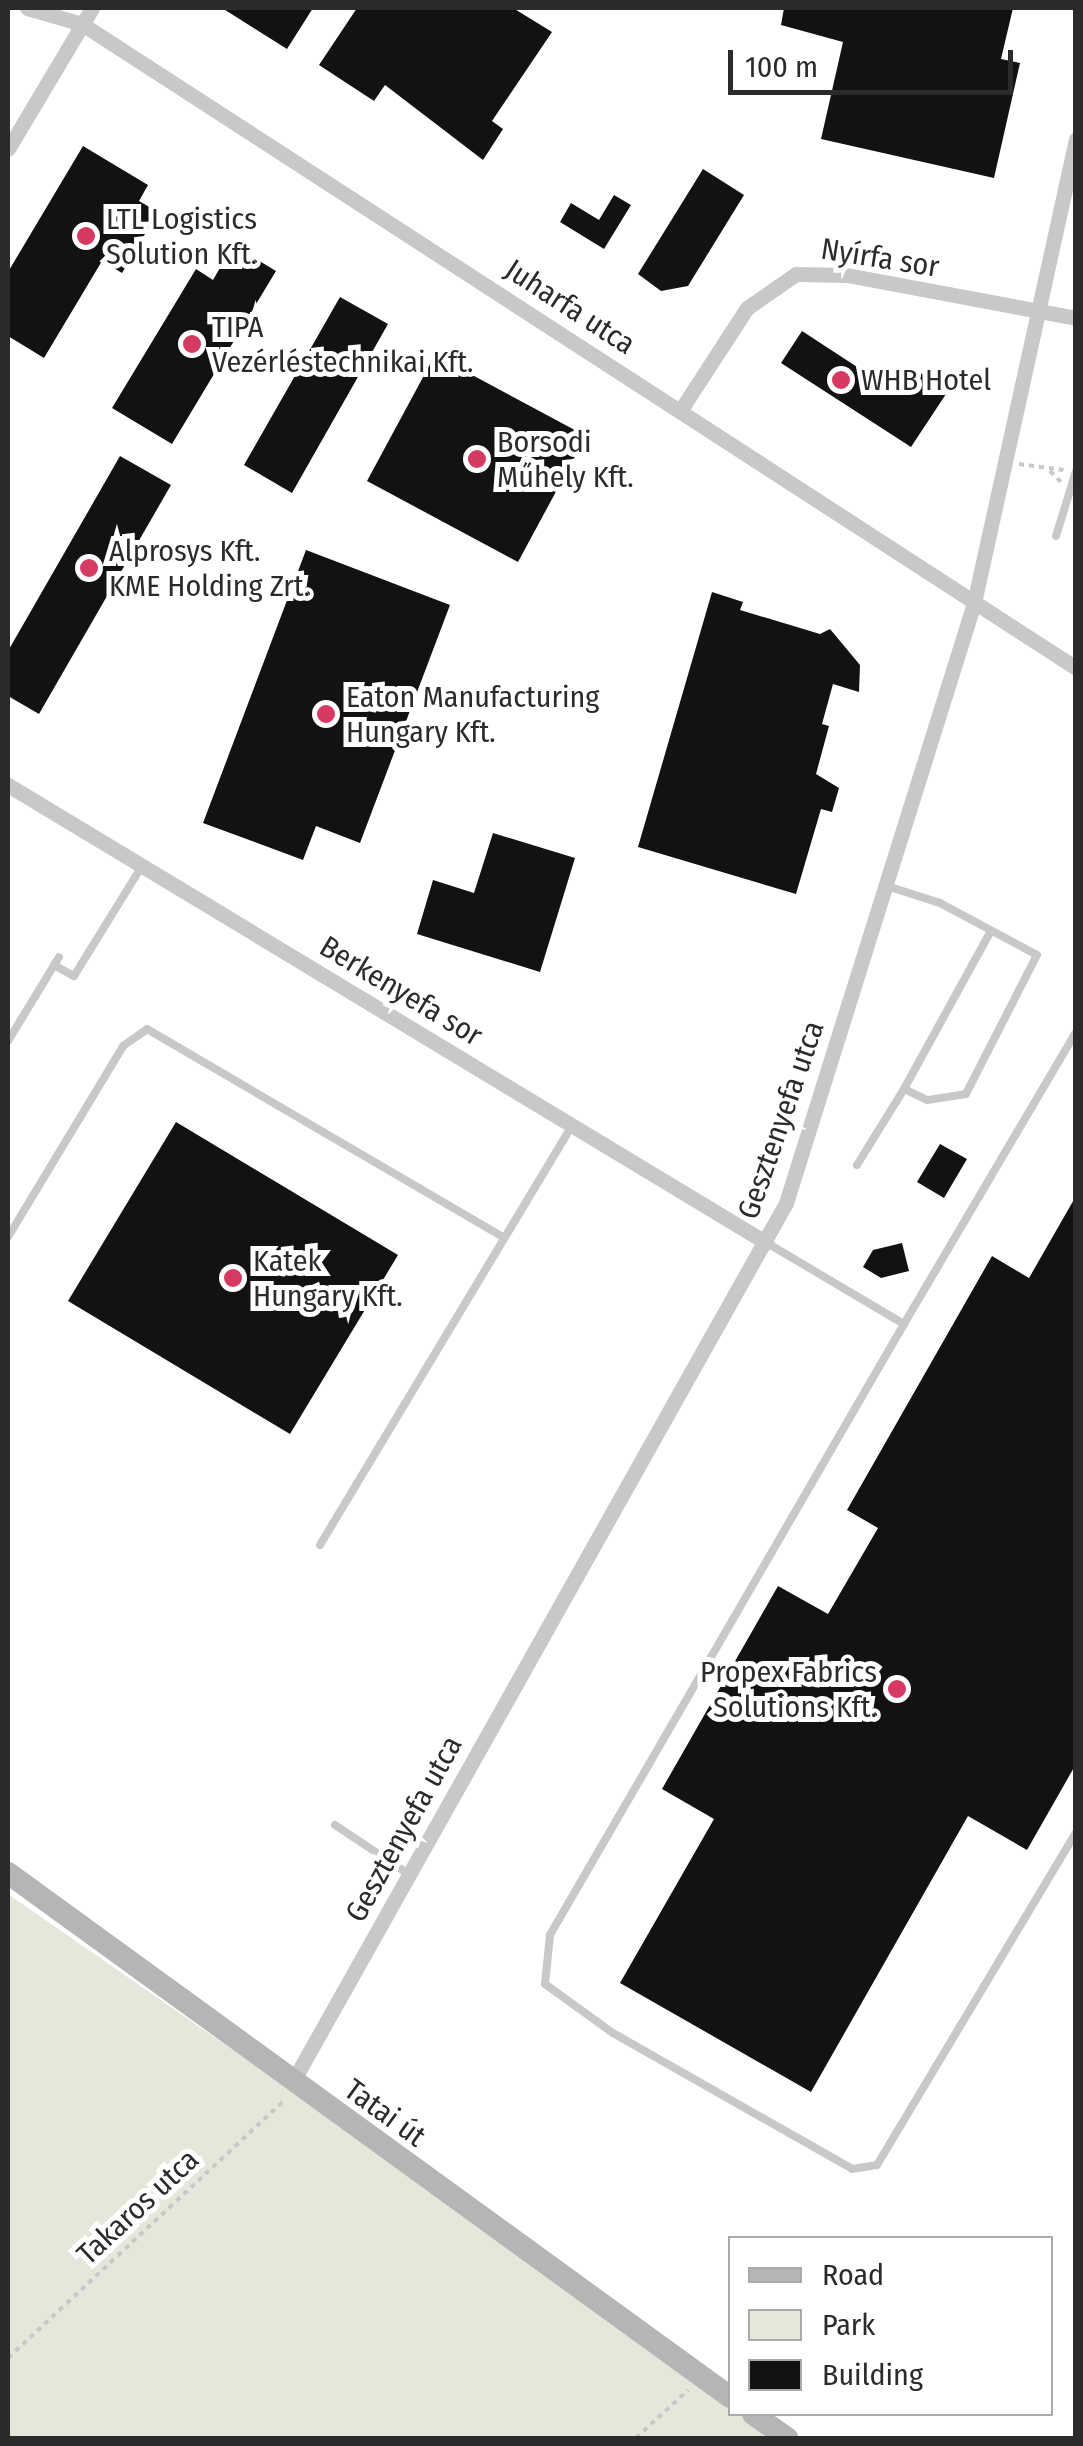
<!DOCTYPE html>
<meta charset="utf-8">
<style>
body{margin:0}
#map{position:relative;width:1083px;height:2446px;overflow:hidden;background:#fff;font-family:"Fira Sans Condensed",sans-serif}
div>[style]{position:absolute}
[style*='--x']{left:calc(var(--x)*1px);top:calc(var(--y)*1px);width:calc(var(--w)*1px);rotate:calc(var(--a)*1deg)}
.green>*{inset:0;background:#e4e8da}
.building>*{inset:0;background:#121212}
.path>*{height:4px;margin-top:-2px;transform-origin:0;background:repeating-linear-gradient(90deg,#c8c8c8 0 5px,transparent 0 10px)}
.lane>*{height:8px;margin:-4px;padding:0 4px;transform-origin:4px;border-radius:4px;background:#c8c8c8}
.street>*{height:15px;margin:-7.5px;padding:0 7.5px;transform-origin:7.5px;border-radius:7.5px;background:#c8c8c8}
.secondary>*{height:22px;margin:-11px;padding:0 11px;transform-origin:11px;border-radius:11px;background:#b5b5b5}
.dots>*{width:28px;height:28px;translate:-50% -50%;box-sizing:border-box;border:5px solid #fff;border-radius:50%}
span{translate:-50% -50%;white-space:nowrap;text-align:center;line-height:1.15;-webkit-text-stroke:10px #fff;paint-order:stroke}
.poi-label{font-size:30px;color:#2b2b2b}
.left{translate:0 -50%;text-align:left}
.right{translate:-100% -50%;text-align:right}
.street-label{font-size:30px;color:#2b2b2b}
.frame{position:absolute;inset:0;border:10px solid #2b2b2b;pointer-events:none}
.legend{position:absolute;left:728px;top:2236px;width:325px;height:180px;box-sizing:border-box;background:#fff;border:2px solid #aaa;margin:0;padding:12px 18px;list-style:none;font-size:30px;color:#2b2b2b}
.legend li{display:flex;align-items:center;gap:20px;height:50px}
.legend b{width:50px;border:2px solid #aaa}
.scale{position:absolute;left:728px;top:50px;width:285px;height:45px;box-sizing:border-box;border:5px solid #2b2b2b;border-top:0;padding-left:12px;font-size:30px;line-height:35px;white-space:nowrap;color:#2b2b2b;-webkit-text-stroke:8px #fff;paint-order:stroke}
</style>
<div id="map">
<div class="green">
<div style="clip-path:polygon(8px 1894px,730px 2395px,730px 2414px,758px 2414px,797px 2438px,8px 2438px)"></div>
</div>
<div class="building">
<div style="clip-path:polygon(222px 8px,313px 8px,287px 49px)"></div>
<div style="clip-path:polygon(357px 8px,513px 8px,552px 32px,492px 121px,503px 129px,483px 160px,385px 85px,374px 101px,319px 65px)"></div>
<div style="clip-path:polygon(784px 8px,1013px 8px,1001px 59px,1020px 63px,994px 178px,821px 139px,843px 42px,781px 25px)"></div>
<div style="clip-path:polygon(83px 146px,148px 185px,139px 201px,158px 212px,122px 273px,102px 261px,44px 358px,8px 336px,8px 272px)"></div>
<div style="clip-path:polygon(703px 169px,744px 195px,688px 286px,661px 291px,638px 274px)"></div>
<div style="clip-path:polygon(614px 195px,631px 205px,604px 249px,560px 222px,571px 203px,599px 220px)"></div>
<div style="clip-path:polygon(233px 245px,276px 271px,172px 444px,112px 408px,196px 269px,213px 280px)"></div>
<div style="clip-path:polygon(340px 297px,388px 324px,292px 493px,244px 465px)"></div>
<div style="clip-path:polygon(802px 331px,897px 393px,913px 368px,948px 391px,911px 447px,781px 363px)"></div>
<div style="clip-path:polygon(435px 355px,586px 436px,518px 562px,367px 481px)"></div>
<div style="clip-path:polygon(120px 456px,171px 485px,39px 714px,8px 696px,8px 651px)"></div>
<div style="clip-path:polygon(306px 550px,450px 605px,360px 843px,316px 826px,303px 860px,203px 823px)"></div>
<div style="clip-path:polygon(712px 592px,743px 602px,740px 610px,820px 634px,830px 629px,860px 665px,859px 692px,833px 684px,822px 724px,829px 726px,816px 774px,839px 788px,832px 812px,821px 809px,796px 894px,638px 847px)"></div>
<div style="clip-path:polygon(493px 833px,575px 858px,540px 972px,417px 934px,433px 880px,474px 893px)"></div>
<div style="clip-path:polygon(176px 1122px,398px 1255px,290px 1434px,68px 1301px)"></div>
<div style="clip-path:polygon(940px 1144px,967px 1159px,944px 1198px,917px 1182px)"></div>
<div style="clip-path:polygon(1076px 1196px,1076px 1764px,1027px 1850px,968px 1816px,811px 2092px,620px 1983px,714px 1819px,662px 1789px,778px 1586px,828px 1614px,878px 1528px,847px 1510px,992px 1256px,1029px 1278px)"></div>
<div style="clip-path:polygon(902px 1243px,909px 1271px,881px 1278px,863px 1267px,873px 1250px)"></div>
</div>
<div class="path">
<div style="--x:1019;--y:464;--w:45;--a:7.6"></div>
<div style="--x:1050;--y:471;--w:16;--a:45"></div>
<div style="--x:8;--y:2358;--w:380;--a:-43"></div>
<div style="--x:636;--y:2438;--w:71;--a:-42.7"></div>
</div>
<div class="lane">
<div style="--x:1056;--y:536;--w:68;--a:-72.9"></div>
<div style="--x:887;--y:886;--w:56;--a:17.8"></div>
<div style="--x:940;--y:903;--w:110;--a:28.2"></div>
<div style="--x:1037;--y:955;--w:156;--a:117.1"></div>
<div style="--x:966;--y:1094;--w:39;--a:171"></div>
<div style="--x:927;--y:1100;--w:25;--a:-154"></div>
<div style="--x:904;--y:1089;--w:180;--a:-61.2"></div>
<div style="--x:54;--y:965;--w:23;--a:29"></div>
<div style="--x:74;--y:976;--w:129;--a:-58.3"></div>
<div style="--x:8;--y:1041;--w:98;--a:-58.7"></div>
<div style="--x:857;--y:1165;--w:89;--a:-58.3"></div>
<div style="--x:8;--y:1237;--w:223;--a:-58.9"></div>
<div style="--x:123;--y:1046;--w:29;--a:-35"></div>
<div style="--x:147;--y:1029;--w:414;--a:30.3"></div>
<div style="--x:767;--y:1243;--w:159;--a:30.6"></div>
<div style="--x:904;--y:1324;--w:339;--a:-59.5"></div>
<div style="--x:904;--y:1324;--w:706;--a:120.09"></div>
<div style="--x:550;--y:1935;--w:49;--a:95.8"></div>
<div style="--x:545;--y:1984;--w:84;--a:35.8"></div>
<div style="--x:613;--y:2033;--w:275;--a:29.6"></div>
<div style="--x:852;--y:2169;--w:25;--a:-9"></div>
<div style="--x:877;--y:2165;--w:387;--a:-59.1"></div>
<div style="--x:320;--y:1545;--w:489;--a:-59"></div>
<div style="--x:335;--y:1825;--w:90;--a:33.7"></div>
</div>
<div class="street">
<div style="--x:27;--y:8;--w:57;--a:16.2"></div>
<div style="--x:82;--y:24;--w:1184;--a:32.94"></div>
<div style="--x:8;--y:149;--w:164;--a:-59.2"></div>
<div style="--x:680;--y:411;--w:123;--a:-57"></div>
<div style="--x:747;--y:308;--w:60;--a:-34.8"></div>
<div style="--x:796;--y:274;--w:51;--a:1.1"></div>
<div style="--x:847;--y:275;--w:233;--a:10.6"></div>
<div style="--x:8;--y:785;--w:886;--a:31.11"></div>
<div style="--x:292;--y:2083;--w:1009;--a:-60.69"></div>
<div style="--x:786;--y:1203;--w:629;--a:-72.6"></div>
<div style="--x:974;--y:603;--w:475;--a:-77.6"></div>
</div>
<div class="secondary">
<div style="--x:8;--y:1873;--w:892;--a:35.97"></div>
<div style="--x:753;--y:2414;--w:42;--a:35.2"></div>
</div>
<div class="dots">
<div style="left:86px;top:236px;background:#d63a63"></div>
<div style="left:192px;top:344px;background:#d63a63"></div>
<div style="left:841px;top:380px;background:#d63a63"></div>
<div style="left:477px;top:459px;background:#d63a63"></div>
<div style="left:89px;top:568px;background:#d63a63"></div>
<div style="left:326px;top:714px;background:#d63a63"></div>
<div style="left:233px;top:1278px;background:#d63a63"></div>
<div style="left:897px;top:1689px;background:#d63a63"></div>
</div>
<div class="poi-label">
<span class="left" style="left:106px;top:236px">LTL Logistics<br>Solution Kft.</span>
<span class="left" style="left:212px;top:344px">TIPA<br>Vezérléstechnikai Kft.</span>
<span class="left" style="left:861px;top:380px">WHB Hotel</span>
<span class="left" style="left:497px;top:459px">Borsodi<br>Műhely Kft.</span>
<span class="left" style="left:109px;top:568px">Alprosys Kft.<br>KME Holding Zrt.</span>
<span class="left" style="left:346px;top:714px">Eaton Manufacturing<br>Hungary Kft.</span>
<span class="left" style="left:253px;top:1278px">Katek<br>Hungary Kft.</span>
<span class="right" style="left:877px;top:1689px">Propex Fabrics<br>Solutions Kft.</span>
</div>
<div class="street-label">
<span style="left:880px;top:258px;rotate:9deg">Nyírfa sor</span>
<span style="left:570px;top:307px;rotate:33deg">Juharfa utca</span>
<span style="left:401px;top:991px;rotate:31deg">Berkenyefa sor</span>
<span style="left:781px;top:1120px;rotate:-71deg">Gesztenyefa utca</span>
<span style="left:404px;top:1829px;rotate:-61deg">Gesztenyefa utca</span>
<span style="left:385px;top:2113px;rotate:36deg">Tatai út</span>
<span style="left:138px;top:2207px;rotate:-43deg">Takaros utca</span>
</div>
<div class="frame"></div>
<ul class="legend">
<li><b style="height:12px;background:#b5b5b5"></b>Road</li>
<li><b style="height:28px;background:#e4e8da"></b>Park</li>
<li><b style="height:28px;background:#121212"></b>Building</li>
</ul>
<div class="scale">100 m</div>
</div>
